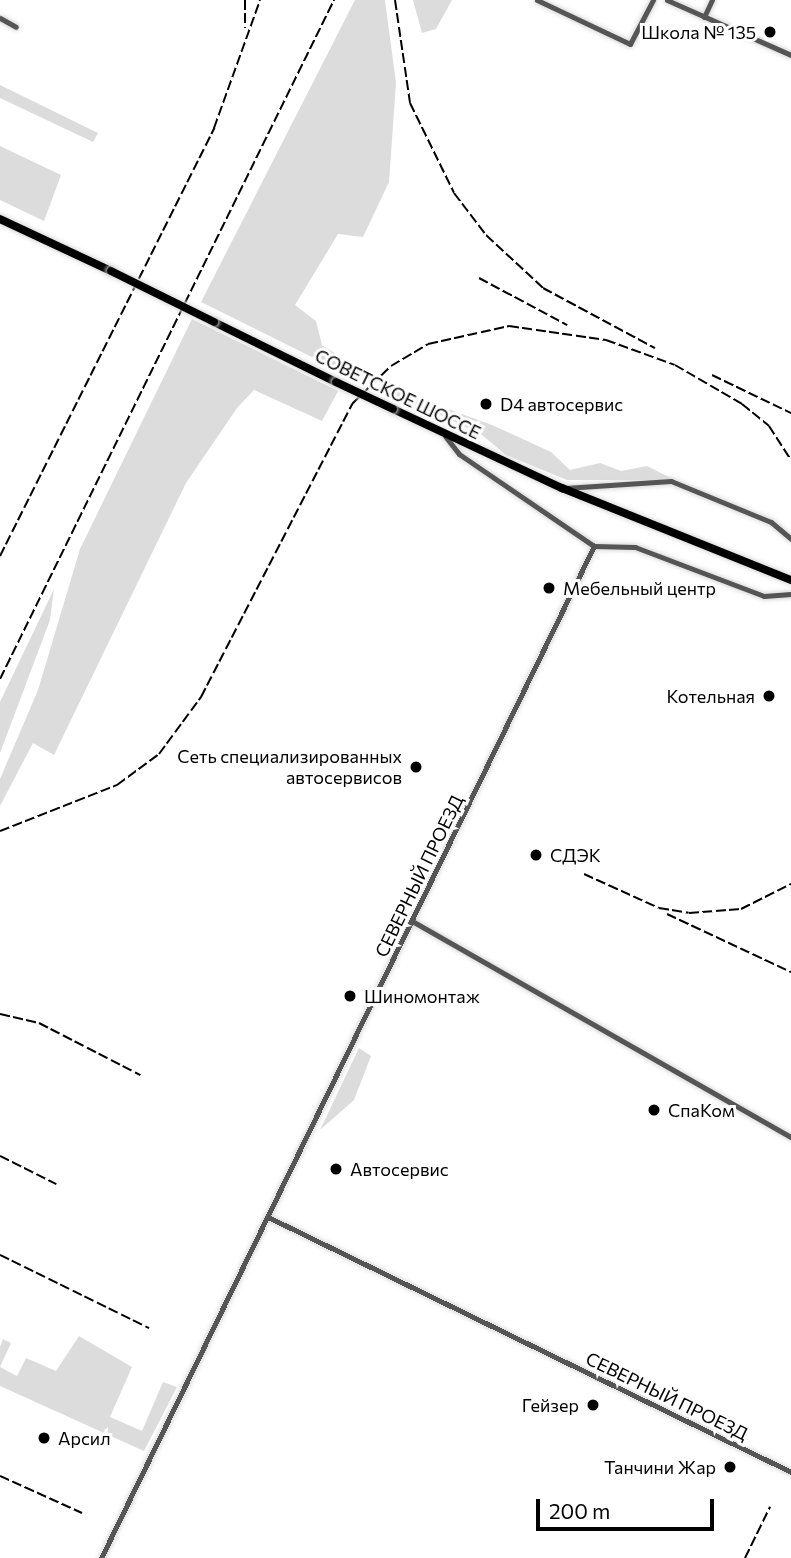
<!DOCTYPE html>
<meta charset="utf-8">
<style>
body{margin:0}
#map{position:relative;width:791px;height:1558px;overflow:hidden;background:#fff;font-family:Commissioner,sans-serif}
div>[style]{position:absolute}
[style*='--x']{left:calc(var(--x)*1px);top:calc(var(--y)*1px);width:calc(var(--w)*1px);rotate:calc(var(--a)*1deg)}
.green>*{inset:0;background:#dcdcdc}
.roads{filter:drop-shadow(0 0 2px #dbdbdb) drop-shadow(0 0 2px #dbdbdb)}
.minor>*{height:5px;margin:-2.5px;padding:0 2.5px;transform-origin:2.5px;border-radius:2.5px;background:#555}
.primary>*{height:8px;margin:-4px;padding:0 4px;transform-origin:4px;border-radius:4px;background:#000}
.rail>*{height:2px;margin-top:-1px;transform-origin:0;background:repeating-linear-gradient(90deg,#000 0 10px,transparent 0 13.5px)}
.bridges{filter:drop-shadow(0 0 2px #dbdbdb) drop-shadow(0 0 2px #dbdbdb)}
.primary-bridge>*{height:8px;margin:-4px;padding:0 4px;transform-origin:4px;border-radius:4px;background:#000}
.dots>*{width:19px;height:19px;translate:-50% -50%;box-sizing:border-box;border:4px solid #fff;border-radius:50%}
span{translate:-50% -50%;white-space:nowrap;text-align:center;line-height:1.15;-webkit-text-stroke:6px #fff;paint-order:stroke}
.poi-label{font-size:18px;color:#000}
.right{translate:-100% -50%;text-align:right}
.left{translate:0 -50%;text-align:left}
.street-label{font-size:18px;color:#000}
.scale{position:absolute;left:536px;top:1499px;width:178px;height:32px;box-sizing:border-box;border:4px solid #000;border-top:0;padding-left:9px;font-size:21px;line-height:24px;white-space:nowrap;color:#000;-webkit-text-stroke:5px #fff;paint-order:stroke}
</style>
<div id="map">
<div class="green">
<div style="clip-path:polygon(355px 0,385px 0,396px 83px,389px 182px,363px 237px,338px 234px,295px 305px,316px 321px,322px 345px,344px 359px,342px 372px,201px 302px)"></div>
<div style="clip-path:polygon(452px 0,436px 29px,422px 33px,413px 0)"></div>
<div style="clip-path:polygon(0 85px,98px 133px,93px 142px,0 98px)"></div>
<div style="clip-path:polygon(0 146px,61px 175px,44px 221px,0 200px)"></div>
<div style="clip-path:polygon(192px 319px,338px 391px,322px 421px,254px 390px,237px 408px,186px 483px,54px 755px,33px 743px,0 806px,0 779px,38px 690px,80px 549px)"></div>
<div style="clip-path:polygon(396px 390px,492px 425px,551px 452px,570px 470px,600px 463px,621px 471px,647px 466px,675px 480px,567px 480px,506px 455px,482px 435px,428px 409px,394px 399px,388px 392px)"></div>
<div style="clip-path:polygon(54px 589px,50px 620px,0 753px,0 702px)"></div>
<div style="clip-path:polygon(359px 1048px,371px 1056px,354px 1100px,320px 1130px)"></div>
<div style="clip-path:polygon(79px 1336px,132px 1367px,110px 1417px,142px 1431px,163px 1382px,177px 1387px,144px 1451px,0 1386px,0 1347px,3px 1339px,11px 1343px,0 1367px,17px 1376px,26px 1358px,56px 1371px)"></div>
</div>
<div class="roads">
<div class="minor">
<div style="--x:537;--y:0;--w:103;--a:25.3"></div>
<div style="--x:630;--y:44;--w:50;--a:-62.4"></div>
<div style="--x:667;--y:0;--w:136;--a:23.9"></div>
<div style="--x:704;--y:17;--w:19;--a:-65"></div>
<div style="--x:0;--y:18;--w:18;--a:29"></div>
<div style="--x:445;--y:436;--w:23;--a:52"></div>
<div style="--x:459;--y:454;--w:163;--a:34.3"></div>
<div style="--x:594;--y:546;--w:41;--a:1.4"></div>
<div style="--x:635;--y:547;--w:138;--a:20.8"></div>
<div style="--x:764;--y:596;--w:27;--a:-4"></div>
<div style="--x:565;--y:488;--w:106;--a:-3.8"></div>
<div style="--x:671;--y:481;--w:108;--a:22.3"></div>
<div style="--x:771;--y:522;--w:26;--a:40"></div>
<div style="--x:412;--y:921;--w:436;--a:29.7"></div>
<div style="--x:268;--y:1217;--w:582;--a:25.99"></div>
<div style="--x:101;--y:1558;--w:1126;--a:-64.03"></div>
</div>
<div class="primary">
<div style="--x:0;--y:219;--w:123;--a:25.1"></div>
<div style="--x:214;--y:322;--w:136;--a:26.2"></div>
<div style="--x:393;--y:409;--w:187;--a:25.1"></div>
<div style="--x:562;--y:488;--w:247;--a:21.9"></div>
</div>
</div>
<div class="rail">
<div style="--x:245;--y:0;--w:28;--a:90"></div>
<div style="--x:395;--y:0;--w:104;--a:81.7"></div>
<div style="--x:410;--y:103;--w:100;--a:63.9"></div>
<div style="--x:454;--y:193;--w:53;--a:52.7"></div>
<div style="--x:486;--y:235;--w:78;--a:42.9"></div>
<div style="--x:543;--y:288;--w:127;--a:28.2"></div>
<div style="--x:479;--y:278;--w:100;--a:28.1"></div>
<div style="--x:712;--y:375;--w:88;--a:25.7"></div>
<div style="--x:0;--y:556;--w:479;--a:-63.4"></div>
<div style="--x:214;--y:128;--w:136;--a:-70.2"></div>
<div style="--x:0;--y:679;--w:757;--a:-63.81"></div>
<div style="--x:0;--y:831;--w:126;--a:-21.5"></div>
<div style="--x:117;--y:785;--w:52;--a:-36.4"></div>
<div style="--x:159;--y:754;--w:71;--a:-53.6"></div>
<div style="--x:201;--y:697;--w:330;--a:-62.7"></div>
<div style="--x:352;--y:404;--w:54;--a:-44.3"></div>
<div style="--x:391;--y:366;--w:43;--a:-30.7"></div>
<div style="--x:428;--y:344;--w:83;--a:-12.5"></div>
<div style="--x:509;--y:326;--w:98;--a:8.2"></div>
<div style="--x:606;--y:340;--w:73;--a:19.9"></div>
<div style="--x:675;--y:365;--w:78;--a:30.2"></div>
<div style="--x:742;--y:404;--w:35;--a:39"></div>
<div style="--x:769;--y:426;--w:40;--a:57.1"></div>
<div style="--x:584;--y:874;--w:82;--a:24.4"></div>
<div style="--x:659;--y:908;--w:30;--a:9"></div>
<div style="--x:689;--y:913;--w:52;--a:-4.4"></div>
<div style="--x:741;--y:909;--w:56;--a:-26.6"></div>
<div style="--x:667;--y:914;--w:137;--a:25.1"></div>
<div style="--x:0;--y:1014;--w:40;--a:13"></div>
<div style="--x:39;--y:1023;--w:114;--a:27.2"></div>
<div style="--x:0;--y:1156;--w:63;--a:26.6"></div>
<div style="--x:0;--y:1255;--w:166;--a:26.1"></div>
<div style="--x:0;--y:1476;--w:90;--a:24.3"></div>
<div style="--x:745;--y:1558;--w:57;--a:-63.9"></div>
</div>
<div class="bridges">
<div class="primary-bridge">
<div style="--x:111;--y:271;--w:115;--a:26.3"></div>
<div style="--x:336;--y:382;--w:63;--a:25.3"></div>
</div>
</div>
<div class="dots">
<div style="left:770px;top:32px;background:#000"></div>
<div style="left:486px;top:404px;background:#000"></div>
<div style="left:549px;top:588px;background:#000"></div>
<div style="left:769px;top:696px;background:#000"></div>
<div style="left:416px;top:767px;background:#000"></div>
<div style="left:536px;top:855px;background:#000"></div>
<div style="left:350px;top:996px;background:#000"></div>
<div style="left:654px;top:1110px;background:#000"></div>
<div style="left:336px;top:1169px;background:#000"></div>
<div style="left:593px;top:1405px;background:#000"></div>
<div style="left:44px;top:1438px;background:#000"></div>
<div style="left:730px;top:1467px;background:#000"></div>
</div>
<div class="poi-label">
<span class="right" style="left:756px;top:32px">Школа № 135</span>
<span class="left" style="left:500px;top:404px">D4 автосервис</span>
<span class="left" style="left:563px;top:588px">Мебельный центр</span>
<span class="right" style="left:755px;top:696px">Котельная</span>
<span class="right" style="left:402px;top:767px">Сеть специализированных<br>автосервисов</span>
<span class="left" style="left:550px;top:855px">СДЭК</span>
<span class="left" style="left:364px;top:996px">Шиномонтаж</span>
<span class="left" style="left:668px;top:1110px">СпаКом</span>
<span class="left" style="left:350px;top:1169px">Автосервис</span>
<span class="right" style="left:579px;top:1405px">Гейзер</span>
<span class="left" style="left:58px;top:1438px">Арсил</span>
<span class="right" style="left:716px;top:1467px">Танчини Жар</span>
</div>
<div class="street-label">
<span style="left:398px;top:394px;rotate:26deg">СОВЕТСКОЕ ШОССЕ</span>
<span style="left:419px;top:876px;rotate:-64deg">СЕВЕРНЫЙ ПРОЕЗД</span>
<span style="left:667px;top:1396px;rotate:26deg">СЕВЕРНЫЙ ПРОЕЗД</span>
</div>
<div class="scale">200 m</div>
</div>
